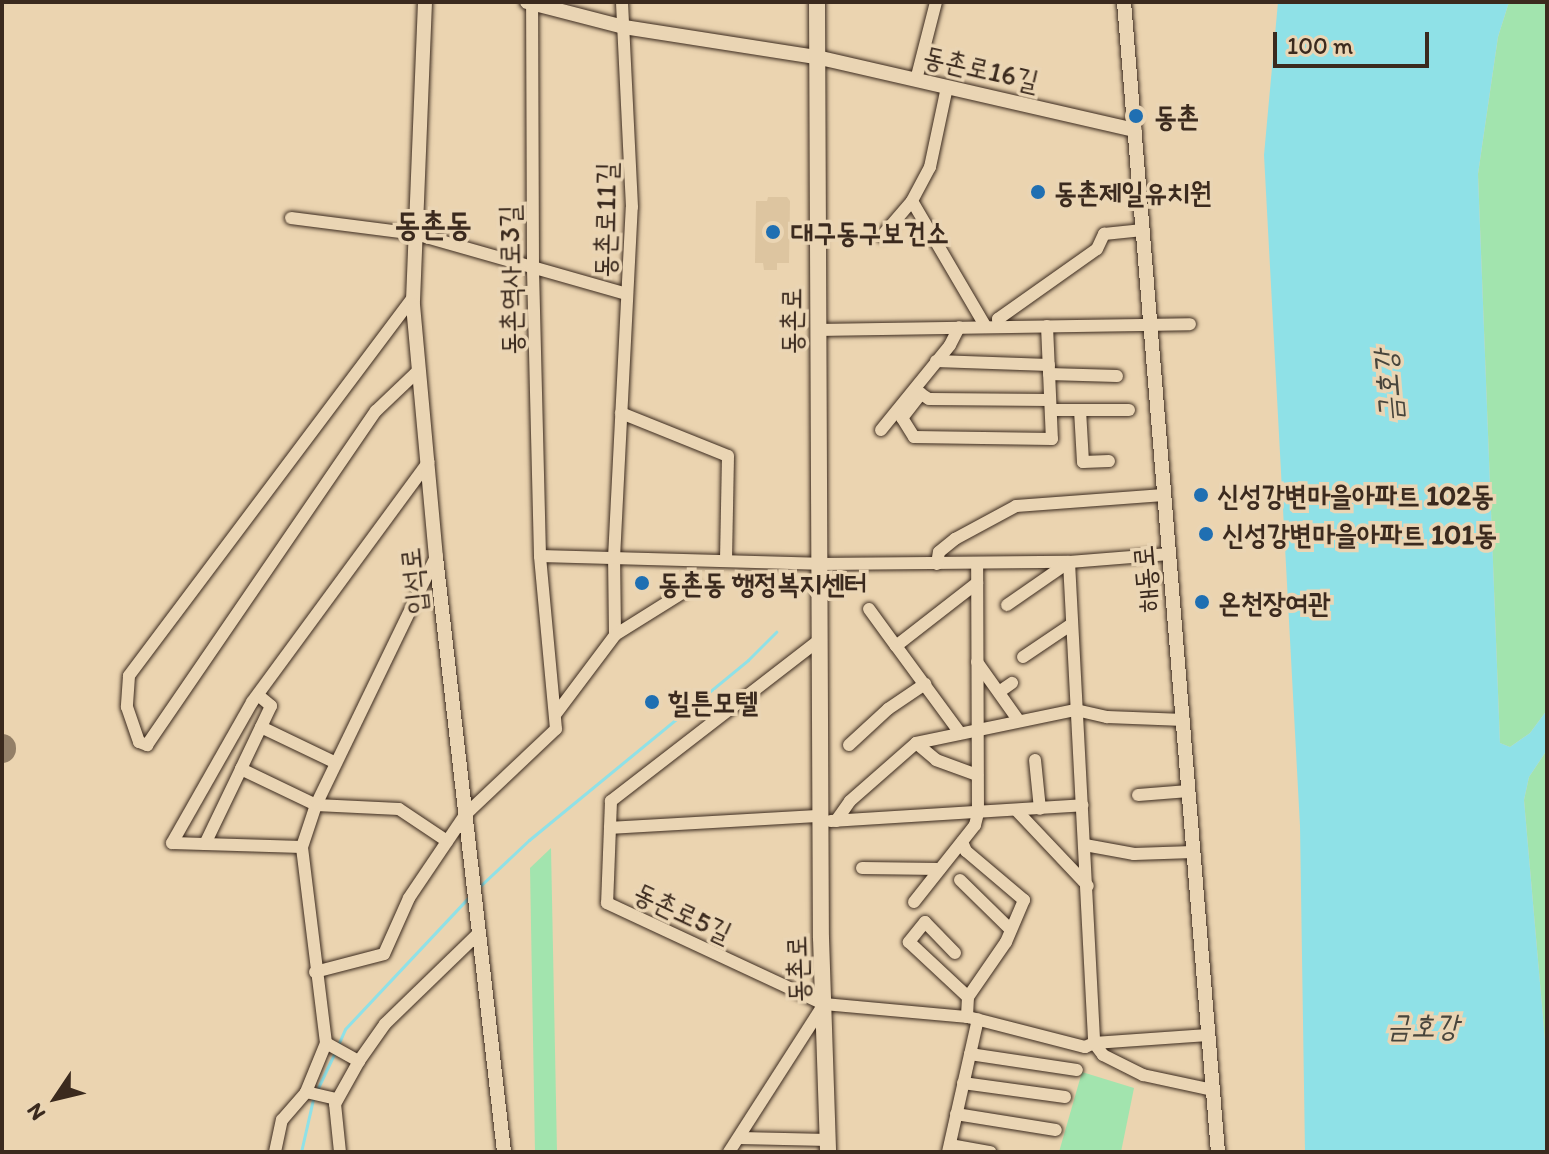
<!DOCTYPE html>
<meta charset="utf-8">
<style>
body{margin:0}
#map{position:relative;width:1549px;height:1154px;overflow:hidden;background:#ebd4b0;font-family:Itim,"Poor Story",sans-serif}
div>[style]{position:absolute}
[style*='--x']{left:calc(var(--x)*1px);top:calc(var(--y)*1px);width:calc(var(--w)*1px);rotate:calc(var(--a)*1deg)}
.built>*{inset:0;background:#ddc5a0}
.green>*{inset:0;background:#a2e4ae}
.water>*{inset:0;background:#8fe1e7}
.stream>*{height:3px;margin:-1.5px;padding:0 1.5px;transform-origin:1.5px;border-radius:1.5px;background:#8fe1e7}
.taxiway>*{height:28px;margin:-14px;padding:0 14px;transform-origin:14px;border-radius:14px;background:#937f67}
.roads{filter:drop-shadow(0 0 2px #3b2a1e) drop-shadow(0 0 2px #3b2a1e)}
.minor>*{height:12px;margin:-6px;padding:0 6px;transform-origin:6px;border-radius:6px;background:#ead5b4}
.tertiary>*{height:14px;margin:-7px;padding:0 7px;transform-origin:7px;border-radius:7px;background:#ead5b4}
.secondary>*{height:16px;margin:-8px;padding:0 8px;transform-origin:8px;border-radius:8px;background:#ead5b4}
.dots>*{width:22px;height:22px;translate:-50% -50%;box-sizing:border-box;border:4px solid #ead5b4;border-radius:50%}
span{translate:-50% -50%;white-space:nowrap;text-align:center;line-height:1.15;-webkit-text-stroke:7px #ead5b4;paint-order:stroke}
.street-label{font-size:28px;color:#3b2a1e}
.poi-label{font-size:28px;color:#3b2a1e;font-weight:700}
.left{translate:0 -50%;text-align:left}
.water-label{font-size:30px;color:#48453c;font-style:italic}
.quarter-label{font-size:32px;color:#3b2a1e;font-weight:700}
.frame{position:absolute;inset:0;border:4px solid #3b2a1e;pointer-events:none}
.north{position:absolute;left:16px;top:1058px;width:80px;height:80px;-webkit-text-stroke:6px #ead5b4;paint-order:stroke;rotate:235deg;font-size:22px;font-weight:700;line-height:32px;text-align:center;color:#3b2a1e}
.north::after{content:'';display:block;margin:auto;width:28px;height:36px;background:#3b2a1e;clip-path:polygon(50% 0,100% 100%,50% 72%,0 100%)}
.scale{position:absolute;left:1273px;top:32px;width:156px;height:36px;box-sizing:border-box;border:4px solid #3b2a1e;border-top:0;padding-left:10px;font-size:24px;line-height:28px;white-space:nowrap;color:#3b2a1e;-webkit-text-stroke:6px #ead5b4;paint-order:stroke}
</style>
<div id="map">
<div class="built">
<div style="clip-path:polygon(768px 197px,787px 197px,790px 201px,789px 263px,777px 263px,777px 270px,764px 270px,763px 263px,755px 263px,756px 201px,767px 201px)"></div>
</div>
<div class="green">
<div style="clip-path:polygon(1509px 2px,1547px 2px,1547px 710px,1530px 733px,1510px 747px,1500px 743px,1478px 174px,1498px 37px)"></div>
<div style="clip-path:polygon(1547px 750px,1547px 1063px,1524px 800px,1529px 777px)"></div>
<div style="clip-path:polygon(551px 848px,557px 1152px,535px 1152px,530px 868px)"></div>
<div style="clip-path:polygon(1082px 1072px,1134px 1088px,1121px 1152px,1059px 1152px)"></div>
</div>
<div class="water">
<div style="clip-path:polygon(1278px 2px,1509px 2px,1498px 37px,1478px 174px,1500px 743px,1510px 747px,1530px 733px,1547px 710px,1547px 750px,1529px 777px,1524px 800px,1547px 1063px,1547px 1152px,1305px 1152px,1300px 826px,1264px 155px)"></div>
</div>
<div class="stream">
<div style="--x:478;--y:888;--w:70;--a:-43.3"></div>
<div style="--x:529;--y:840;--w:283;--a:-39.4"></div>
<div style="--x:748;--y:660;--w:40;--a:-45"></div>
<div style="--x:338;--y:1045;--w:17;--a:-66"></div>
<div style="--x:345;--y:1029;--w:183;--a:-46.8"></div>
<div style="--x:316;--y:1092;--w:44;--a:-64.6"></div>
<div style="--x:301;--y:1152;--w:54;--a:-77.2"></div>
</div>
<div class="taxiway">
<div style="--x:2;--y:748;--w:1;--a:90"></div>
</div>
<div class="roads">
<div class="minor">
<div style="--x:916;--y:80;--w:81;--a:-75.6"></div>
<div style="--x:947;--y:87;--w:82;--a:102"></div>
<div style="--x:930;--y:167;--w:38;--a:118"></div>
<div style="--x:912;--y:201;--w:146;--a:59.6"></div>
<div style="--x:291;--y:218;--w:126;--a:7.3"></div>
<div style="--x:416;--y:234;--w:219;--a:15.9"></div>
<div style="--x:882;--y:236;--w:46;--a:-49.4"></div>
<div style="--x:414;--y:296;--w:475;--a:126.9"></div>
<div style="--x:129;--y:676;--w:31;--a:94"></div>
<div style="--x:127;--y:707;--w:37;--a:71"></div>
<div style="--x:139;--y:742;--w:9;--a:21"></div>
<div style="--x:147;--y:745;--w:405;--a:-55.6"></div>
<div style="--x:376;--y:411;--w:59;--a:-43.6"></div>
<div style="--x:1047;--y:326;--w:113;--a:87.5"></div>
<div style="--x:1052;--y:439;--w:138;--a:-179.2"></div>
<div style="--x:914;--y:437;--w:22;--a:-122"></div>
<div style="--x:902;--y:418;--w:31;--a:-52"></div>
<div style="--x:921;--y:394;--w:9;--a:32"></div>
<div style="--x:929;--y:399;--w:121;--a:0.5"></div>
<div style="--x:999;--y:327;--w:8;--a:-97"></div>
<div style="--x:998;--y:319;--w:121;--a:-35.3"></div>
<div style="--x:1097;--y:249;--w:17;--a:-65"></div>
<div style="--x:1104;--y:234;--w:39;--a:-6"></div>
<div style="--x:817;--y:330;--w:373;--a:-0.9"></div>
<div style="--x:936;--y:361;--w:113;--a:2"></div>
<div style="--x:1049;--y:374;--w:68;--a:1.7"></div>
<div style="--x:1051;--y:410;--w:78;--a:0"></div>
<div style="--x:1080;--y:410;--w:52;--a:86.7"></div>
<div style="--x:1083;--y:462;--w:26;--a:-2"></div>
<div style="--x:621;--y:413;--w:115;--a:21.9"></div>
<div style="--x:728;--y:456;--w:105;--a:91.1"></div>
<div style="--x:881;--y:430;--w:109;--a:-50.9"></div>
<div style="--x:950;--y:345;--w:20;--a:-63"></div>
<div style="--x:1169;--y:554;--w:100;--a:175.4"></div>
<div style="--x:1069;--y:562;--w:482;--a:87"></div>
<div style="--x:1094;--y:1043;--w:15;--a:53"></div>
<div style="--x:1103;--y:1055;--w:45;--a:26.6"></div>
<div style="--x:1143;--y:1075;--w:72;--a:12.1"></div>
<div style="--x:540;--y:556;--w:278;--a:1.6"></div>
<div style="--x:818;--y:564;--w:251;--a:-0.5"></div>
<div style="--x:937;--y:564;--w:12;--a:-81"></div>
<div style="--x:939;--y:552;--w:21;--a:-39"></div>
<div style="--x:955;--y:539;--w:69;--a:-28.4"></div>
<div style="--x:1016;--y:506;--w:148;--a:-4.3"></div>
<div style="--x:1007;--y:605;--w:75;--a:-34.7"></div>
<div style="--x:869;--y:609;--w:46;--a:53.9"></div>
<div style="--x:615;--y:635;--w:77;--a:-90.7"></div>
<div style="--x:614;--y:558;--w:351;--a:-87.1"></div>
<div style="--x:632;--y:207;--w:205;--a:-92.8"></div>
<div style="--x:818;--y:641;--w:262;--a:142.3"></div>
<div style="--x:611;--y:801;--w:102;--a:92.2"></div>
<div style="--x:607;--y:903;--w:239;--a:25"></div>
<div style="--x:824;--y:1004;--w:145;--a:5.2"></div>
<div style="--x:968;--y:1017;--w:121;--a:14.4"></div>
<div style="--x:1085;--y:1047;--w:10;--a:-24"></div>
<div style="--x:1094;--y:1043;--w:114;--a:-4"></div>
<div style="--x:1023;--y:657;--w:59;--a:-34"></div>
<div style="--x:977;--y:662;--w:72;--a:54.6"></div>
<div style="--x:999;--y:692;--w:16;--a:-35"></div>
<div style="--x:258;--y:695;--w:17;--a:40"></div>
<div style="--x:271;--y:706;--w:70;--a:115.5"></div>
<div style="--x:241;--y:769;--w:83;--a:25.6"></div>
<div style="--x:316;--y:805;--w:83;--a:2.8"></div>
<div style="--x:399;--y:809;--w:58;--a:33.7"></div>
<div style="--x:555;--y:715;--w:100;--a:-53.1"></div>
<div style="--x:615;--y:635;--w:94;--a:-32"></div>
<div style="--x:261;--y:727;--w:83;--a:25.6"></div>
<div style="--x:960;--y:733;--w:108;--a:-126.3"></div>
<div style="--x:896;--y:646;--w:103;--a:-37.9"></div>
<div style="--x:916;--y:743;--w:26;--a:40"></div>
<div style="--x:936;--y:760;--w:44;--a:20.1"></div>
<div style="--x:849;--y:745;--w:53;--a:-42.7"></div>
<div style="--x:888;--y:709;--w:45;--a:-34"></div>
<div style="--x:1035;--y:760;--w:49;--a:84.2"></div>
<div style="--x:1138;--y:795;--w:51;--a:-4.5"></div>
<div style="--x:1017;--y:811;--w:103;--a:46.6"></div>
<div style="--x:831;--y:821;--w:252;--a:-3.6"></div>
<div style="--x:836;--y:821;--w:24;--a:-55"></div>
<div style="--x:850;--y:801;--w:88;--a:-41.3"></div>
<div style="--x:916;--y:743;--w:163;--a:-11.7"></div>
<div style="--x:1076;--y:710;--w:32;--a:13"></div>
<div style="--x:1107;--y:717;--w:77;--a:2.2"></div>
<div style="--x:610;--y:828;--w:210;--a:-3.3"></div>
<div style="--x:962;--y:842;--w:10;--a:66"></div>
<div style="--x:966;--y:851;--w:76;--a:40.2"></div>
<div style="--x:1024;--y:900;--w:46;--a:113.2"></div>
<div style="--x:1006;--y:942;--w:67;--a:124.6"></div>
<div style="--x:205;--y:844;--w:85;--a:-64.3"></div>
<div style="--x:1085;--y:845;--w:50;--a:10.4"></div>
<div style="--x:1134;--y:854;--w:59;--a:-1.9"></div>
<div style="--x:302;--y:847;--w:130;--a:-178.2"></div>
<div style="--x:172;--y:843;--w:162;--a:-60.4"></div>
<div style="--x:252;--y:702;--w:298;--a:-53.7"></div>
<div style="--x:862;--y:868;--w:78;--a:0.7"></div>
<div style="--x:960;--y:880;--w:71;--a:44.4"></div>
<div style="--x:914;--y:902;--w:98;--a:-51.6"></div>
<div style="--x:975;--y:825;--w:12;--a:-76"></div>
<div style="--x:978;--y:813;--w:249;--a:-90.2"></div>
<div style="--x:955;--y:953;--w:43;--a:-134.1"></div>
<div style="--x:925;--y:922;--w:26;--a:129"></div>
<div style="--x:909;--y:942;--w:81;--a:43"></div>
<div style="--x:968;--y:997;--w:20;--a:93"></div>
<div style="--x:315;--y:972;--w:71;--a:-14.6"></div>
<div style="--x:384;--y:954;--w:61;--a:-65.9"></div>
<div style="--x:409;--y:898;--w:100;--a:-56"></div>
<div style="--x:465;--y:815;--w:125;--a:-43.4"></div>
<div style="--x:556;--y:729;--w:174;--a:-95.3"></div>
<div style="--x:540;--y:556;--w:289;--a:-91.4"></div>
<div style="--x:533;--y:267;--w:265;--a:-90.2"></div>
<div style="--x:326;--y:1043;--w:38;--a:29"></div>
<div style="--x:970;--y:1054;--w:108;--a:8.5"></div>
<div style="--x:963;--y:1083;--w:103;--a:7.8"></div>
<div style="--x:306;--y:1092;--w:31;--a:13"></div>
<div style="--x:956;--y:1114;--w:101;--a:9.1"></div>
<div style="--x:740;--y:1138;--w:88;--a:1.3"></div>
<div style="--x:950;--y:1145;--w:41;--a:9.9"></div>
<div style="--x:275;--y:1152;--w:33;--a:-78"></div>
<div style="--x:282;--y:1120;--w:37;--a:-49"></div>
<div style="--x:306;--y:1092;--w:53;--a:-67.8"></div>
<div style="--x:326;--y:1043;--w:197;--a:-97"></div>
<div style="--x:302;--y:847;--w:44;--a:-71.6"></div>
<div style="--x:316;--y:805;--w:276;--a:-64.2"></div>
<div style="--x:340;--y:1152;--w:48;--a:-95.9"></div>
<div style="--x:335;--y:1104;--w:49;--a:-60.8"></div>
<div style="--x:359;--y:1061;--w:45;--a:-54.9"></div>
<div style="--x:385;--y:1024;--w:131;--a:-44.1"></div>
<div style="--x:729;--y:1152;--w:176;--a:-57.3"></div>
<div style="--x:948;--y:1152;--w:136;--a:-77.3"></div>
</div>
<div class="tertiary">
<div style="--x:425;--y:2;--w:303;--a:92.3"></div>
<div style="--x:413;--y:305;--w:253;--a:84.8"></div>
<div style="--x:436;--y:557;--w:599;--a:83.48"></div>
<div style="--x:527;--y:2;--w:100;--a:14.5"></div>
<div style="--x:624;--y:27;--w:194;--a:8.9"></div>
<div style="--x:816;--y:57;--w:327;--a:12.9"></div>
<div style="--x:1124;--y:2;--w:1154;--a:85.33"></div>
</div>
<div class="secondary">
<div style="--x:817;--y:2;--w:936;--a:89.76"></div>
<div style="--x:821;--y:938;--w:214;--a:88.1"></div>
</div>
</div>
<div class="dots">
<div style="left:1136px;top:116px;background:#1f6fb2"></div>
<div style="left:1038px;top:192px;background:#1f6fb2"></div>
<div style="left:773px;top:232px;background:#1f6fb2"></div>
<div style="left:1201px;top:495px;background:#1f6fb2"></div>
<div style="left:1206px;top:534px;background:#1f6fb2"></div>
<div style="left:642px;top:583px;background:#1f6fb2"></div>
<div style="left:1202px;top:602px;background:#1f6fb2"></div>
<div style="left:652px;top:702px;background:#1f6fb2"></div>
</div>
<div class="street-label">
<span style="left:981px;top:68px;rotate:13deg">동촌로16길</span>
<span style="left:605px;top:220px;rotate:-89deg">동촌로11길</span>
<span style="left:510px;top:280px;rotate:-91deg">동촌역사로3길</span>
<span style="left:791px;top:321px;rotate:-90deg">동촌로</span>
<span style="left:1145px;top:579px;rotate:-95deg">해동로</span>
<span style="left:413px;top:581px;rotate:-96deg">입석로</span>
<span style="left:683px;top:912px;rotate:25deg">동촌로5길</span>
<span style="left:797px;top:969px;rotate:-92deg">동촌로</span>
</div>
<div class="poi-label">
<span class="left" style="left:1154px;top:116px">동촌</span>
<span class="left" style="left:1054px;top:192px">동촌제일유치원</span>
<span class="left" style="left:791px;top:232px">대구동구보건소</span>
<span class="left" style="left:1217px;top:495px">신성강변마을아파트 102동</span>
<span class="left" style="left:1222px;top:534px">신성강변마을아파트 101동</span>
<span class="left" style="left:658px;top:583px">동촌동 행정복지센터</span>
<span class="left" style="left:1218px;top:602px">온천장여관</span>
<span class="left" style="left:668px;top:702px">힐튼모텔</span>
</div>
<div class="water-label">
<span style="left:1388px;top:386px;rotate:-95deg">금호강</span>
<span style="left:1423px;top:1026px">금호강</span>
</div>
<div class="quarter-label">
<span style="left:433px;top:224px">동촌동</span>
</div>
<div class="frame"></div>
<div class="north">N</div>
<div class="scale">100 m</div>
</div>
